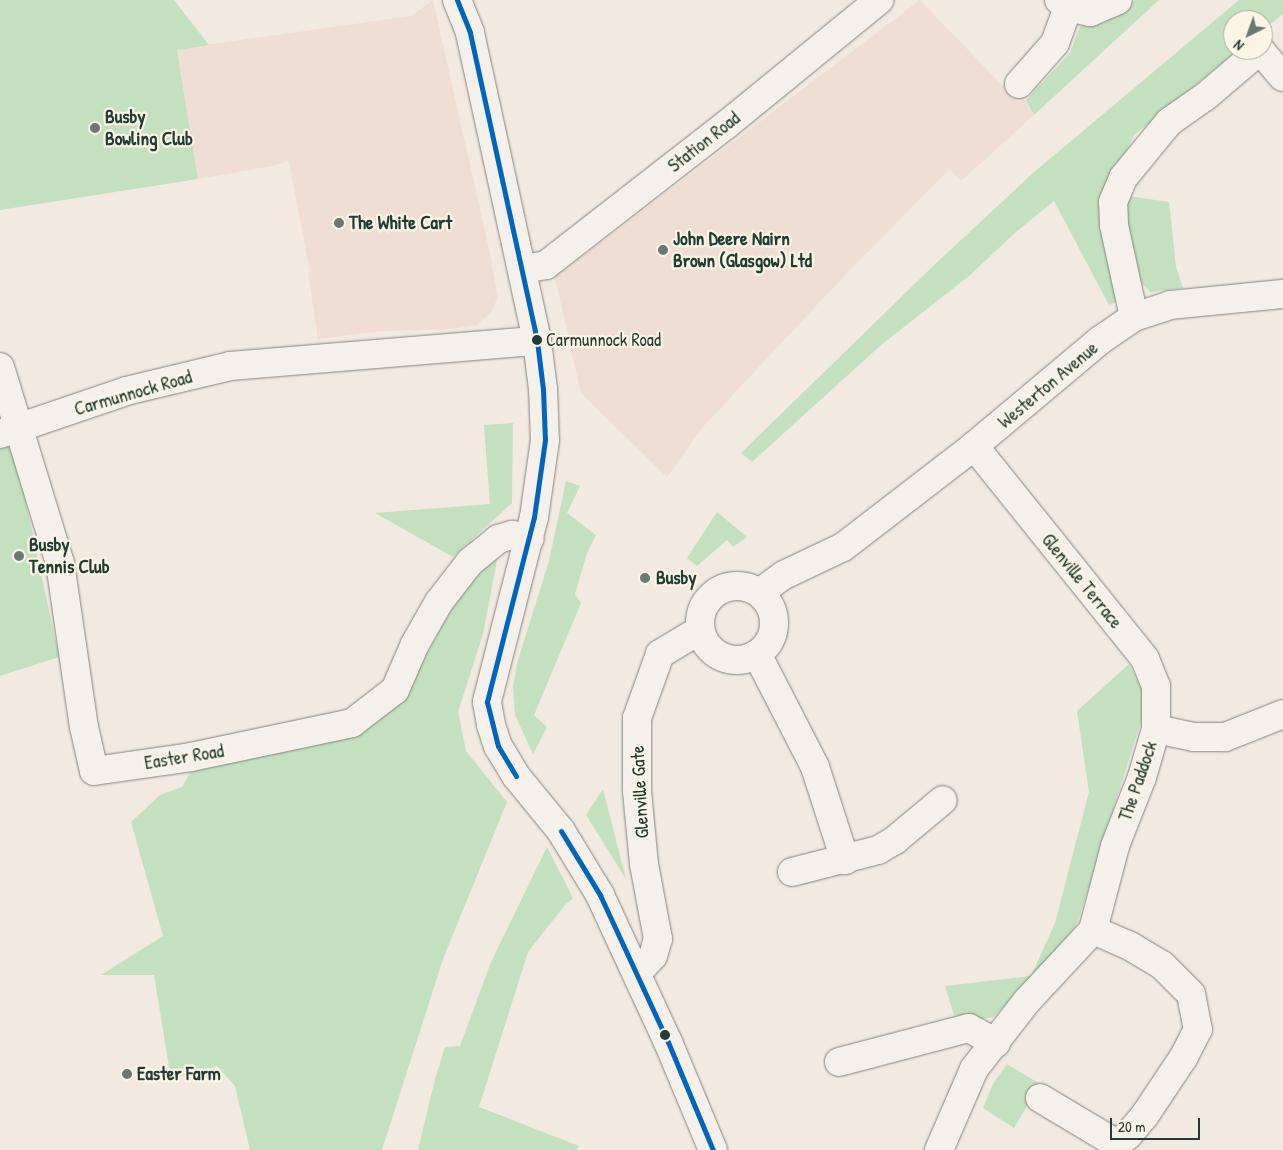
<!DOCTYPE html>
<style>
body{margin:0}
#map{position:relative;width:1283px;height:1150px;overflow:hidden;background:#f2e9e1;font-family:"Patrick Hand",sans-serif}
div>[style]{position:absolute}
[style*='--x']{left:calc(var(--x)*1px);top:calc(var(--y)*1px);width:calc(var(--w)*1px);rotate:calc(var(--a)*1deg)}
.built>*{inset:0;background:#f0ddd3}
.green>*{inset:0;background:#c3e1be}
.roads{filter:drop-shadow(0 0 1px #838580) drop-shadow(0 0 1px #838580)}
.minor>*{height:28px;margin:-14px;padding:0 14px;transform-origin:14px;border-radius:14px;background:#f5f1ea}
.minor>.ring{margin:-14px;padding:0;box-sizing:content-box;background:none;border:28px solid #f5f1ea;border-radius:50%}
.major>*{height:28px;margin:-14px;padding:0 14px;transform-origin:14px;border-radius:14px;background:#f5f1ea}
.bus-1>*{height:5px;margin:-2.5px;padding:0 2.5px;transform-origin:2.5px;border-radius:2.5px;background:#0065bd}
.dots>*{width:14px;height:14px;translate:-50% -50%;box-sizing:border-box;border:2px solid #fcf5e5;border-radius:50%}
span{translate:-50% -50%;white-space:nowrap;text-align:center;line-height:1.15;-webkit-text-stroke:4.5px #fcf5e5;paint-order:stroke}
.bus-label{font-size:18px;color:#1f3d34}
.left{translate:0 -50%;text-align:left}
.poi-label{font-size:19px;color:#1f3d34;font-weight:700}
.street-label{font-size:19px;color:#1f3d34}
.north{position:absolute;left:1223px;top:10px;width:50px;height:50px;box-sizing:border-box;background:#fcf5e5;border:1px solid #a4ab9e;border-radius:50%;rotate:222deg;font-size:14px;font-weight:700;line-height:20px;text-align:center;color:#1f3d34}
.north::after{content:'';display:block;margin:auto;width:18px;height:22px;background:#697971;clip-path:polygon(50% 0,100% 100%,50% 72%,0 100%)}
.scale{position:absolute;left:1110px;top:1118px;width:90px;height:22px;box-sizing:border-box;border:2px solid #1f3d34;border-top:0;padding-left:6px;font-size:15px;line-height:18px;white-space:nowrap;color:#1f3d34;-webkit-text-stroke:4px #fcf5e5;paint-order:stroke}
</style>
<div id="map">
<div class="built">
<div style="clip-path:polygon(433px 0,490px 254px,498px 297px,490px 314px,476px 325px,451px 329px,382px 331px,318px 339px,308px 273px,310px 272px,289px 161px,271px 166px,198px 179px,177px 49px,411px 16px)"></div>
<div style="clip-path:polygon(920px 0,998px 81px,1026px 100px,1034px 115px,961px 181px,950px 169px,843px 277px,701px 429px,667px 477px,581px 393px,555px 277px)"></div>
</div>
<div class="green">
<div style="clip-path:polygon(0 0,174px 0,209px 45px,177px 50px,198px 179px,0 210px)"></div>
<div style="clip-path:polygon(1135px 0,1159px 0,1034px 115px,1026px 100px,1070px 53px,1080px 26px,1104px 23px)"></div>
<div style="clip-path:polygon(1239px 0,1283px 0,1283px 14px,1263px 30px,1263px 20px,1233px 20px,1233px 50px,1238px 50px,1134px 135px,1113px 180px,1122px 299px,1109px 305px,1054px 201px,1016px 232px,969px 276px,881px 345px,752px 462px,741px 453px,931px 268px,1033px 173px)"></div>
<div style="clip-path:polygon(1128px 196px,1169px 202px,1176px 267px,1183px 288px,1150px 292px,1135px 276px,1126px 221px)"></div>
<div style="clip-path:polygon(513px 423px,512px 503px,453px 557px,375px 513px,490px 504px,484px 425px)"></div>
<div style="clip-path:polygon(9px 446px,16px 455px,59px 657px,0 676px,0 449px)"></div>
<div style="clip-path:polygon(566px 481px,580px 486px,567px 513px,596px 535px,587px 553px,575px 594px,581px 603px,534px 715px,547px 727px,533px 754px,515px 715px,513px 687px,517px 663px,549px 561px)"></div>
<div style="clip-path:polygon(717px 512px,747px 537px,733px 547px,727px 540px,697px 566px,687px 558px)"></div>
<div style="clip-path:polygon(498px 555px,483px 634px,458px 712px,466px 751px,507px 802px,443px 959px,382px 1150px,250px 1150px,235px 1086px,217px 1066px,171px 1079px,154px 975px,101px 975px,163px 936px,131px 822px,160px 795px,182px 787px,190px 773px,230px 760px,342px 738px,370px 727px,403px 698px,442px 626px,472px 578px)"></div>
<div style="clip-path:polygon(1129px 664px,1142px 690px,1144px 712px,1078px 921px,1067px 941px,1035px 977px,993px 1017px,984px 1019px,954px 1015px,945px 986px,1031px 976px,1055px 923px,1089px 792px,1077px 711px)"></div>
<div style="clip-path:polygon(603px 789px,626px 879px,586px 815px)"></div>
<div style="clip-path:polygon(547px 847px,573px 898px,565px 905px,528px 952px,479px 1107px,579px 1146px,577px 1150px,418px 1150px,435px 1079px,445px 1047px,460px 1046px,491px 962px)"></div>
<div style="clip-path:polygon(1007px 1064px,1040px 1084px,1014px 1128px,983px 1108px,993px 1084px)"></div>
</div>
<div class="roads">
<div class="minor">
<div style="--x:1059;--y:0;--w:11;--a:38"></div>
<div style="--x:1068;--y:7;--w:23;--a:13"></div>
<div style="--x:1090;--y:12;--w:30;--a:-23"></div>
<div style="--x:1260;--y:50;--w:35;--a:50"></div>
<div style="--x:1019;--y:84;--w:55;--a:-48.7"></div>
<div style="--x:1055;--y:43;--w:38;--a:-70"></div>
<div style="--x:522;--y:269;--w:24;--a:-9"></div>
<div style="--x:546;--y:265;--w:228;--a:-37.9"></div>
<div style="--x:726;--y:125;--w:198;--a:-39.2"></div>
<div style="--x:1134;--y:317;--w:94;--a:-102.3"></div>
<div style="--x:1114;--y:225;--w:23;--a:-92"></div>
<div style="--x:1113;--y:202;--w:26;--a:-67"></div>
<div style="--x:1123;--y:178;--w:72;--a:-50.6"></div>
<div style="--x:1169;--y:122;--w:45;--a:-35.1"></div>
<div style="--x:1206;--y:96;--w:71;--a:-40.4"></div>
<div style="--x:0;--y:367;--w:205;--a:73"></div>
<div style="--x:60;--y:563;--w:166;--a:81.7"></div>
<div style="--x:84;--y:727;--w:45;--a:77.2"></div>
<div style="--x:94;--y:771;--w:98;--a:-8.2"></div>
<div style="--x:191;--y:757;--w:165;--a:-11.9"></div>
<div style="--x:352;--y:723;--w:54;--a:-37.5"></div>
<div style="--x:395;--y:690;--w:50;--a:-66.5"></div>
<div style="--x:415;--y:644;--w:48;--a:-60.3"></div>
<div style="--x:439;--y:602;--w:51;--a:-52.2"></div>
<div style="--x:470;--y:562;--w:36;--a:-39"></div>
<div style="--x:498;--y:539;--w:15;--a:-16"></div>
<div style="--x:512;--y:535;--w:18;--a:13"></div>
<div style="--x:974;--y:446;--w:273;--a:51.2"></div>
<div style="--x:1145;--y:659;--w:29;--a:68"></div>
<div style="--x:1156;--y:686;--w:43;--a:90"></div>
<div class="ring" style="left:700px;top:586px;width:46px;height:46px"></div>
<div style="--x:759;--y:593;--w:31;--a:-36"></div>
<div style="--x:784;--y:575;--w:65;--a:-25.4"></div>
<div style="--x:843;--y:547;--w:165;--a:-37.6"></div>
<div style="--x:974;--y:446;--w:163;--a:-40"></div>
<div style="--x:1099;--y:341;--w:42;--a:-34.4"></div>
<div style="--x:1134;--y:317;--w:38;--a:-18"></div>
<div style="--x:1170;--y:305;--w:114;--a:-5.6"></div>
<div style="--x:757;--y:654;--w:127;--a:62.8"></div>
<div style="--x:815;--y:767;--w:98;--a:72.1"></div>
<div style="--x:792;--y:872;--w:89;--a:-14.3"></div>
<div style="--x:878;--y:850;--w:20;--a:-30"></div>
<div style="--x:895;--y:840;--w:62;--a:-39.8"></div>
<div style="--x:1093;--y:930;--w:40;--a:23.4"></div>
<div style="--x:1130;--y:946;--w:37;--a:31"></div>
<div style="--x:1162;--y:965;--w:41;--a:45"></div>
<div style="--x:1191;--y:994;--w:36;--a:79"></div>
<div style="--x:1198;--y:1029;--w:33;--a:117"></div>
<div style="--x:1183;--y:1058;--w:69;--a:123.7"></div>
<div style="--x:1145;--y:1115;--w:26;--a:130"></div>
<div style="--x:1128;--y:1135;--w:14;--a:141"></div>
<div style="--x:1117;--y:1144;--w:6;--a:90"></div>
<div style="--x:637;--y:973;--w:23;--a:-47"></div>
<div style="--x:653;--y:956;--w:18;--a:-74"></div>
<div style="--x:658;--y:939;--w:76;--a:-100.6"></div>
<div style="--x:644;--y:864;--w:73;--a:-95.5"></div>
<div style="--x:637;--y:791;--w:73;--a:-90"></div>
<div style="--x:637;--y:718;--w:68;--a:-70.2"></div>
<div style="--x:660;--y:654;--w:47;--a:-31"></div>
<div style="--x:839;--y:1062;--w:134;--a:-14.7"></div>
<div style="--x:969;--y:1028;--w:31;--a:29"></div>
<div style="--x:1040;--y:1098;--w:90;--a:30.9"></div>
<div style="--x:939;--y:1150;--w:88;--a:-66.6"></div>
<div style="--x:974;--y:1069;--w:86;--a:-52.1"></div>
<div style="--x:1027;--y:1001;--w:97;--a:-47.1"></div>
<div style="--x:1093;--y:930;--w:87;--a:-75.3"></div>
<div style="--x:1115;--y:846;--w:74;--a:-68.6"></div>
<div style="--x:1142;--y:777;--w:50;--a:-73.7"></div>
<div style="--x:1156;--y:729;--w:38;--a:12"></div>
<div style="--x:1193;--y:737;--w:32;--a:0"></div>
<div style="--x:1225;--y:737;--w:62;--a:-21.6"></div>
</div>
<div class="major">
<div style="--x:457;--y:0;--w:35;--a:68"></div>
<div style="--x:470;--y:33;--w:315;--a:77.7"></div>
<div style="--x:537;--y:341;--w:48;--a:82.9"></div>
<div style="--x:543;--y:389;--w:51;--a:87.8"></div>
<div style="--x:545;--y:440;--w:78;--a:98.1"></div>
<div style="--x:534;--y:517;--w:191;--a:104.3"></div>
<div style="--x:487;--y:702;--w:23;--a:80"></div>
<div style="--x:491;--y:725;--w:22;--a:72"></div>
<div style="--x:498;--y:746;--w:35;--a:59"></div>
<div style="--x:516;--y:776;--w:71;--a:50.7"></div>
<div style="--x:561;--y:831;--w:75;--a:58.6"></div>
<div style="--x:600;--y:895;--w:162;--a:65.2"></div>
<div style="--x:668;--y:1042;--w:117;--a:67.4"></div>
<div style="--x:0;--y:434;--w:133;--a:-18.8"></div>
<div style="--x:126;--y:391;--w:107;--a:-13.5"></div>
<div style="--x:230;--y:366;--w:308;--a:-4.7"></div>
</div>
</div>
<div class="bus-1">
<div style="--x:457;--y:0;--w:35;--a:68"></div>
<div style="--x:470;--y:33;--w:315;--a:77.7"></div>
<div style="--x:537;--y:341;--w:48;--a:82.9"></div>
<div style="--x:543;--y:389;--w:51;--a:87.8"></div>
<div style="--x:545;--y:440;--w:78;--a:98.1"></div>
<div style="--x:534;--y:517;--w:191;--a:104.3"></div>
<div style="--x:487;--y:702;--w:45;--a:76"></div>
<div style="--x:498;--y:746;--w:35;--a:59"></div>
<div style="--x:561;--y:831;--w:75;--a:58.6"></div>
<div style="--x:600;--y:895;--w:162;--a:65.2"></div>
<div style="--x:668;--y:1042;--w:117;--a:67.4"></div>
</div>
<div class="dots">
<div style="left:95px;top:128px;background:#697971"></div>
<div style="left:339px;top:223px;background:#697971"></div>
<div style="left:663px;top:250px;background:#697971"></div>
<div style="left:537px;top:340px;background:#1f3d34"></div>
<div style="left:19px;top:556px;background:#697971"></div>
<div style="left:645px;top:578px;background:#697971"></div>
<div style="left:665px;top:1035px;background:#1f3d34"></div>
<div style="left:127px;top:1074px;background:#697971"></div>
</div>
<div class="bus-label">
<span class="left" style="left:546px;top:340px">Carmunnock Road</span>
</div>
<div class="poi-label">
<span class="left" style="left:105px;top:128px">Busby<br>Bowling Club</span>
<span class="left" style="left:349px;top:223px">The White Cart</span>
<span class="left" style="left:673px;top:250px">John Deere Nairn<br>Brown (Glasgow) Ltd</span>
<span class="left" style="left:29px;top:556px">Busby<br>Tennis Club</span>
<span class="left" style="left:656px;top:578px">Busby</span>
<span class="left" style="left:137px;top:1074px">Easter Farm</span>
</div>
<div class="street-label">
<span style="left:704px;top:142px;rotate:-38deg">Station Road</span>
<span style="left:1048px;top:385px;rotate:-40deg">Westerton Avenue</span>
<span style="left:133px;top:393px;rotate:-16deg">Carmunnock Road</span>
<span style="left:1082px;top:581px;rotate:51deg">Glenville Terrace</span>
<span style="left:184px;top:757px;rotate:-9deg">Easter Road</span>
<span style="left:1138px;top:781px;rotate:-71deg">The Paddock</span>
<span style="left:640px;top:792px;rotate:-93deg">Glenville Gate</span>
</div>
<div class="north">N</div>
<div class="scale">20 m</div>
</div>
